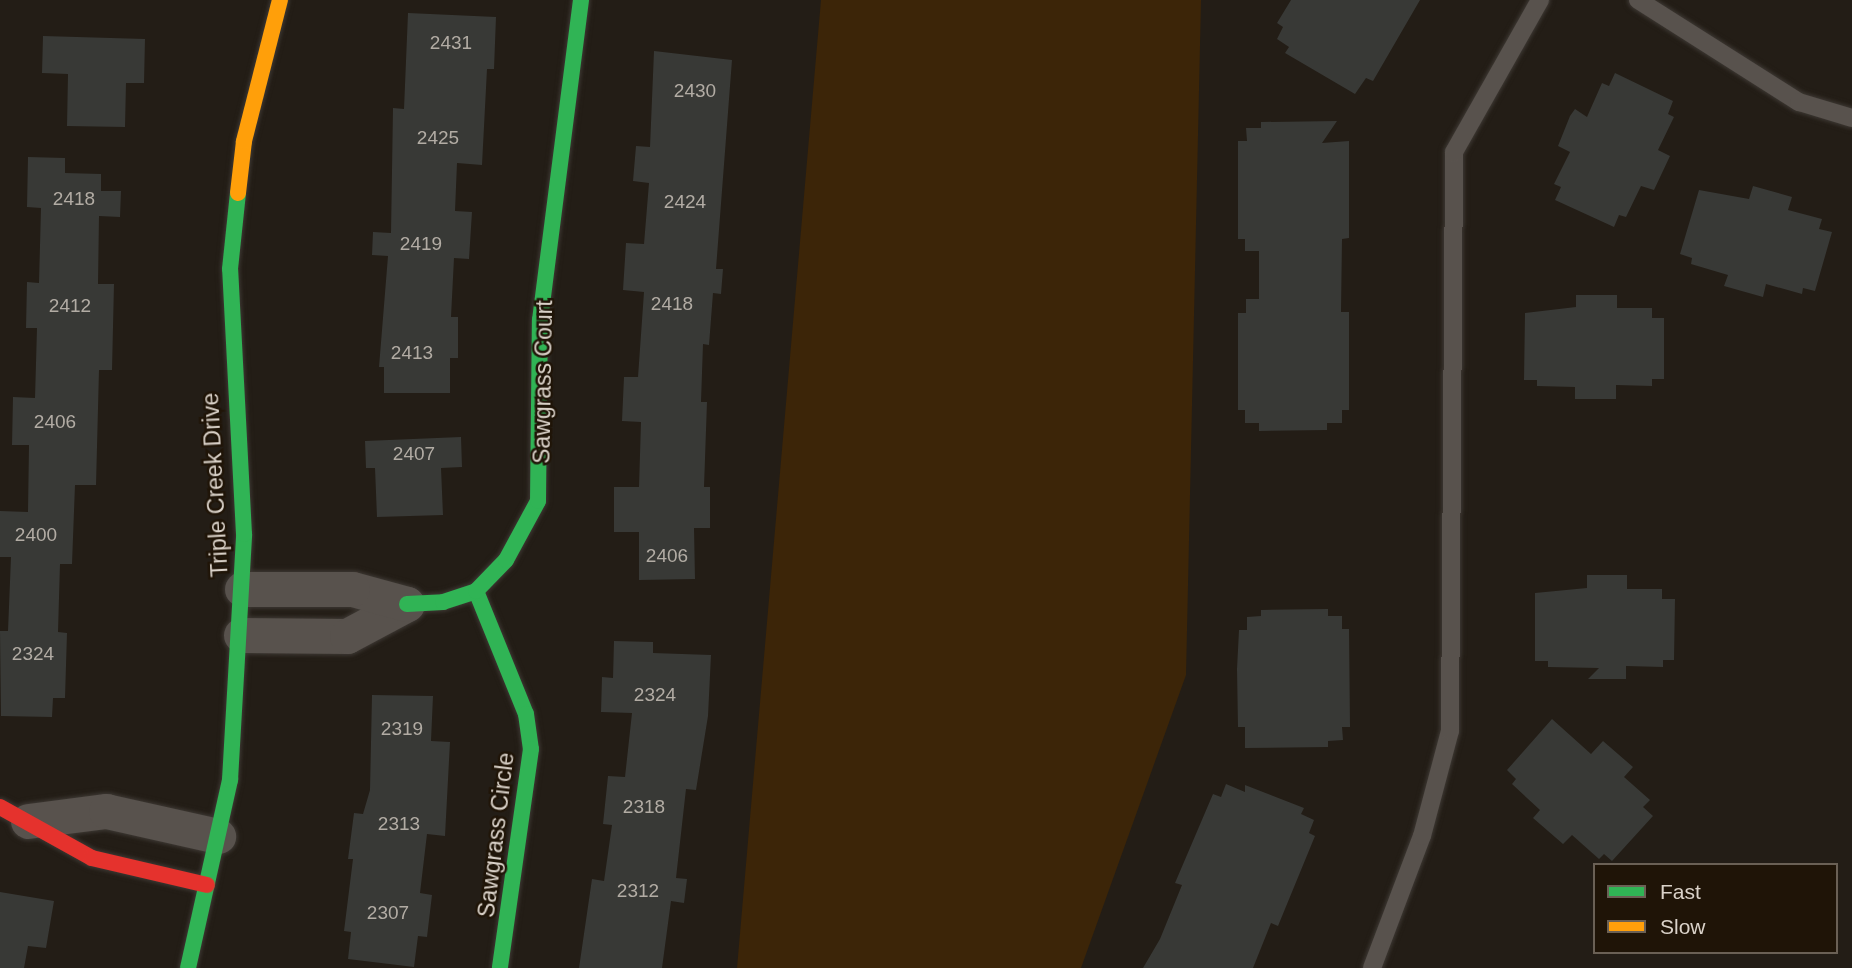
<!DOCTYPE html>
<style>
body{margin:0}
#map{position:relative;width:1852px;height:968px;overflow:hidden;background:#231d16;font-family:Helvetica,sans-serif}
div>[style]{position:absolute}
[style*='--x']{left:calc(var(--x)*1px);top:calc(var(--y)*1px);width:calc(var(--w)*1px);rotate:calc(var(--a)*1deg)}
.green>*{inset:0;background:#3c2508}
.building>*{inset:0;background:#383936}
.roads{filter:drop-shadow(0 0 2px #3d3833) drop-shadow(0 0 2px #3d3833)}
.lane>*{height:18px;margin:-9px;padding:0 9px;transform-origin:9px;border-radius:9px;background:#58524d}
.street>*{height:35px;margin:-17.5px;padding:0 17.5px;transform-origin:17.5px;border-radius:17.5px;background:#58524d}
.fast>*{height:16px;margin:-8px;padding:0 8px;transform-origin:8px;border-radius:8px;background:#30b455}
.slow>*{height:16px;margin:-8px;padding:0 8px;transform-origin:8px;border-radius:8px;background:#ff9f0a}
.jam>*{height:16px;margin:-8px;padding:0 8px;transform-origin:8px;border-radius:8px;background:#e5322d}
span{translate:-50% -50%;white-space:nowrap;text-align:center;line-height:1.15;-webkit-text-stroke:5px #1f1407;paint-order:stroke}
.number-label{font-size:19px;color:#b2aca4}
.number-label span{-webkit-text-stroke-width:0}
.street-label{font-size:23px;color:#dad2c9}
.legend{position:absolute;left:1593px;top:863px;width:245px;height:91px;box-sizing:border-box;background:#1f1407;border:2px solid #6a6055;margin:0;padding:9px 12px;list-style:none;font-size:21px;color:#dad2c9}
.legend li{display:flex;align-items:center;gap:14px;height:35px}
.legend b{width:35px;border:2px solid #6a6055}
</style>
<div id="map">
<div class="green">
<div style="clip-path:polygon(821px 0,1201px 0,1186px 675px,1081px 968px,737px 968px)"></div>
</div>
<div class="building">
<div style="clip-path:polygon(1291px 0,1420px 0,1373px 81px,1366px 78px,1355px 94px,1285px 53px,1289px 47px,1277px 39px,1283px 27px,1277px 23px)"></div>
<div style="clip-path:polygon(408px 13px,496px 17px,494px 69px,487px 69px,482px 165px,457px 163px,455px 211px,472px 212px,469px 259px,454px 258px,451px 317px,458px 317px,458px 358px,450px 358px,450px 393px,384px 393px,384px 367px,379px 367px,388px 256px,372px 255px,373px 232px,391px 233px,393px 108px,404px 109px)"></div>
<div style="clip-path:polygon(43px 36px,145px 39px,144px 83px,126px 83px,125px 127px,67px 126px,68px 74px,42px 73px)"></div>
<div style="clip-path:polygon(654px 51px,732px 60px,716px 269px,723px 269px,721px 294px,713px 293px,709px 345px,703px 344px,701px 402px,707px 402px,704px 487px,710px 487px,710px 528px,694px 528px,695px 579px,639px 580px,639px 532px,614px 532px,614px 487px,639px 487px,641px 422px,622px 421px,624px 377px,638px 377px,644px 292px,623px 290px,626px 243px,644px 244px,649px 183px,633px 181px,636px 146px,650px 147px)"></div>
<div style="clip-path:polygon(1615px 73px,1673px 101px,1668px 114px,1674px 117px,1658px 150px,1670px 156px,1654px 190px,1641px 186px,1626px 217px,1619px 215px,1614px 227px,1555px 200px,1561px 187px,1554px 184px,1570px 152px,1558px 146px,1570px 116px,1575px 109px,1587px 117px,1602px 83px,1609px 86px)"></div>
<div style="clip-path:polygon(1337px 121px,1322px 143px,1349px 141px,1349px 238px,1342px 239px,1341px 312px,1349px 312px,1349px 410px,1342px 410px,1342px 423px,1327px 423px,1327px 430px,1259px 431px,1259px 423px,1245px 423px,1245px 410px,1238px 410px,1238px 313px,1246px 313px,1246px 299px,1259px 299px,1259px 251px,1245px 251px,1245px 239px,1238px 239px,1238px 141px,1247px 141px,1246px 128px,1261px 128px,1261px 122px)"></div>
<div style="clip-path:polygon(28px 157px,65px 158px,65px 173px,101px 174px,101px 191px,121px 191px,120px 217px,99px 216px,98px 284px,114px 284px,112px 370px,99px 370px,96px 485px,75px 485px,72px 564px,60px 564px,58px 632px,67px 633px,65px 698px,53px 698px,52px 717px,1px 716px,0 631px,8px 631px,11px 557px,0 557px,0 511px,28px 512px,29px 445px,12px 445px,13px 397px,35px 398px,37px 328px,26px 328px,27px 282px,39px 283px,41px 208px,27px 207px)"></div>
<div style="clip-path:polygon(1753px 186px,1792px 197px,1788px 210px,1822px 219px,1819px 229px,1832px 232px,1815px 291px,1803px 288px,1802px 294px,1766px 284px,1763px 297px,1724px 286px,1728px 275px,1691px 264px,1692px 258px,1680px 254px,1699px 190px,1749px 199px)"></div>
<div style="clip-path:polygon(1576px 295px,1617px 295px,1617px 308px,1652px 308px,1652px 318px,1664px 318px,1664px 379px,1652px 379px,1652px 386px,1616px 385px,1616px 399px,1575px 399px,1575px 387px,1537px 386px,1537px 380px,1524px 380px,1525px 313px,1576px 307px)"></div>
<div style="clip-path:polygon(461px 437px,462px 467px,441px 468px,443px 515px,377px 517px,375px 468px,366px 468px,365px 441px)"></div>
<div style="clip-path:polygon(1587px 575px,1627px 575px,1627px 589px,1662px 589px,1662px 599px,1675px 599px,1674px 660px,1663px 660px,1663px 667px,1626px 666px,1626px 679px,1588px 679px,1599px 668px,1548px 667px,1548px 661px,1535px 661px,1535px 593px,1587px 588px)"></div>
<div style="clip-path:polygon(1328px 609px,1328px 616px,1342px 616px,1342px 629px,1349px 629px,1350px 727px,1342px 727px,1343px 740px,1328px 741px,1328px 747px,1245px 748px,1245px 727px,1238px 727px,1237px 669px,1239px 630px,1247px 630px,1247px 617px,1261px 616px,1261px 610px)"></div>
<div style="clip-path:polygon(614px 641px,653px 642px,653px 653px,711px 655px,708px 716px,696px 790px,686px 789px,676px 878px,687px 879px,684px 903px,671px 901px,662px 968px,579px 968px,592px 879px,604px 881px,612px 825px,603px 824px,608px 776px,625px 777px,632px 713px,601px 712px,602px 677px,613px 678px)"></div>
<div style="clip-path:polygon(372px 695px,433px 696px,431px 741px,450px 742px,445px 836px,427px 834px,420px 893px,432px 895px,427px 937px,418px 936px,414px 967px,348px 959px,351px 932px,344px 931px,353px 859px,348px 859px,354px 813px,363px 814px,370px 790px)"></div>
<div style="clip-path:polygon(1552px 719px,1591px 754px,1603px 741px,1633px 767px,1624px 777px,1650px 800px,1643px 807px,1653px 816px,1612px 861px,1604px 854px,1599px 859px,1572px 835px,1563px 844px,1533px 818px,1540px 810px,1512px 784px,1516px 779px,1507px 770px)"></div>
<div style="clip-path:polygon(1226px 784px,1245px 792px,1245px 785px,1304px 808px,1301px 814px,1314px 820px,1309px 833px,1315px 836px,1278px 926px,1271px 923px,1253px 968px,1143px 968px,1160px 939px,1182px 885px,1175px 883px,1213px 794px,1221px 797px)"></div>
<div style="clip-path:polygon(0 892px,54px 901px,46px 948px,28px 946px,24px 968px,0 968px)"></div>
</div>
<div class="roads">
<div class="lane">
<div style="--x:1638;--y:0;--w:191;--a:32.4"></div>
<div style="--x:1799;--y:102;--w:55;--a:16.8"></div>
<div style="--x:1372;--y:968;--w:141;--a:-69.3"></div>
<div style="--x:1422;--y:836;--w:109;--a:-75.1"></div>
<div style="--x:1450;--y:731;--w:579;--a:-89.6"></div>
<div style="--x:1454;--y:152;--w:175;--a:-60.5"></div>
</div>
<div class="street">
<div style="--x:241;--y:635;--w:106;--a:0.5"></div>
<div style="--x:347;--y:636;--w:68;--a:-28.1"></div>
<div style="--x:407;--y:604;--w:57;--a:-164.7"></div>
<div style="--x:352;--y:589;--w:110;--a:180"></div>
<div style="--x:28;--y:821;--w:79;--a:-7.3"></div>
<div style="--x:106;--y:811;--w:115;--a:12.6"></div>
</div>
<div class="fast">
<div style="--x:476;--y:591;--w:133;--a:67.9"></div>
<div style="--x:526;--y:714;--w:35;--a:82"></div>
<div style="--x:531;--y:749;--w:221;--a:98.1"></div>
<div style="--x:407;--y:604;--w:36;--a:-3"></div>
<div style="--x:443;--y:602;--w:35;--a:-18"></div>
<div style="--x:476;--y:591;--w:43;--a:-45.9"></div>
<div style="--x:506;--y:560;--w:67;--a:-61.5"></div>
<div style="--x:538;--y:501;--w:181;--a:-89.4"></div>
<div style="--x:540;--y:320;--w:323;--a:-82.7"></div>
<div style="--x:188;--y:968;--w:193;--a:-77.4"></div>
<div style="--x:230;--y:780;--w:246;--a:-86.7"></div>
<div style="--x:244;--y:534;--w:265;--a:-93"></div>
<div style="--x:230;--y:269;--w:76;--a:-84"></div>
</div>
<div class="slow">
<div style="--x:238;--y:193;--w:52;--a:-83.4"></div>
<div style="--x:244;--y:141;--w:146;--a:-75.7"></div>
</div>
<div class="jam">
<div style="--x:0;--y:807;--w:105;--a:29"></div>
<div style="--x:92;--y:858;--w:118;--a:13.2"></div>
</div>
</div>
<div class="number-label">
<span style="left:451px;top:43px">2431</span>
<span style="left:695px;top:91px">2430</span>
<span style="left:438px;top:138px">2425</span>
<span style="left:74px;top:199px">2418</span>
<span style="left:685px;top:202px">2424</span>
<span style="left:421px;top:244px">2419</span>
<span style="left:672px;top:304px">2418</span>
<span style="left:70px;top:306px">2412</span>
<span style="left:412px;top:353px">2413</span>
<span style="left:55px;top:422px">2406</span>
<span style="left:414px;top:454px">2407</span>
<span style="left:36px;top:535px">2400</span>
<span style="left:667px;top:556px">2406</span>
<span style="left:33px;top:654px">2324</span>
<span style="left:655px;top:695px">2324</span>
<span style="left:402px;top:729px">2319</span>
<span style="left:644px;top:807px">2318</span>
<span style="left:399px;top:824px">2313</span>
<span style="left:638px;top:891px">2312</span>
<span style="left:388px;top:913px">2307</span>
</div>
<div class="street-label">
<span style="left:543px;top:382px;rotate:-89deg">Sawgrass Court</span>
<span style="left:215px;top:485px;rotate:-93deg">Triple Creek Drive</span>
<span style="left:496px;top:835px;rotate:-83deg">Sawgrass Circle</span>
</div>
<ul class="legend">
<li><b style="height:9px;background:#30b455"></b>Fast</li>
<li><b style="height:9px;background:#ff9f0a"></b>Slow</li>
</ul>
</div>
